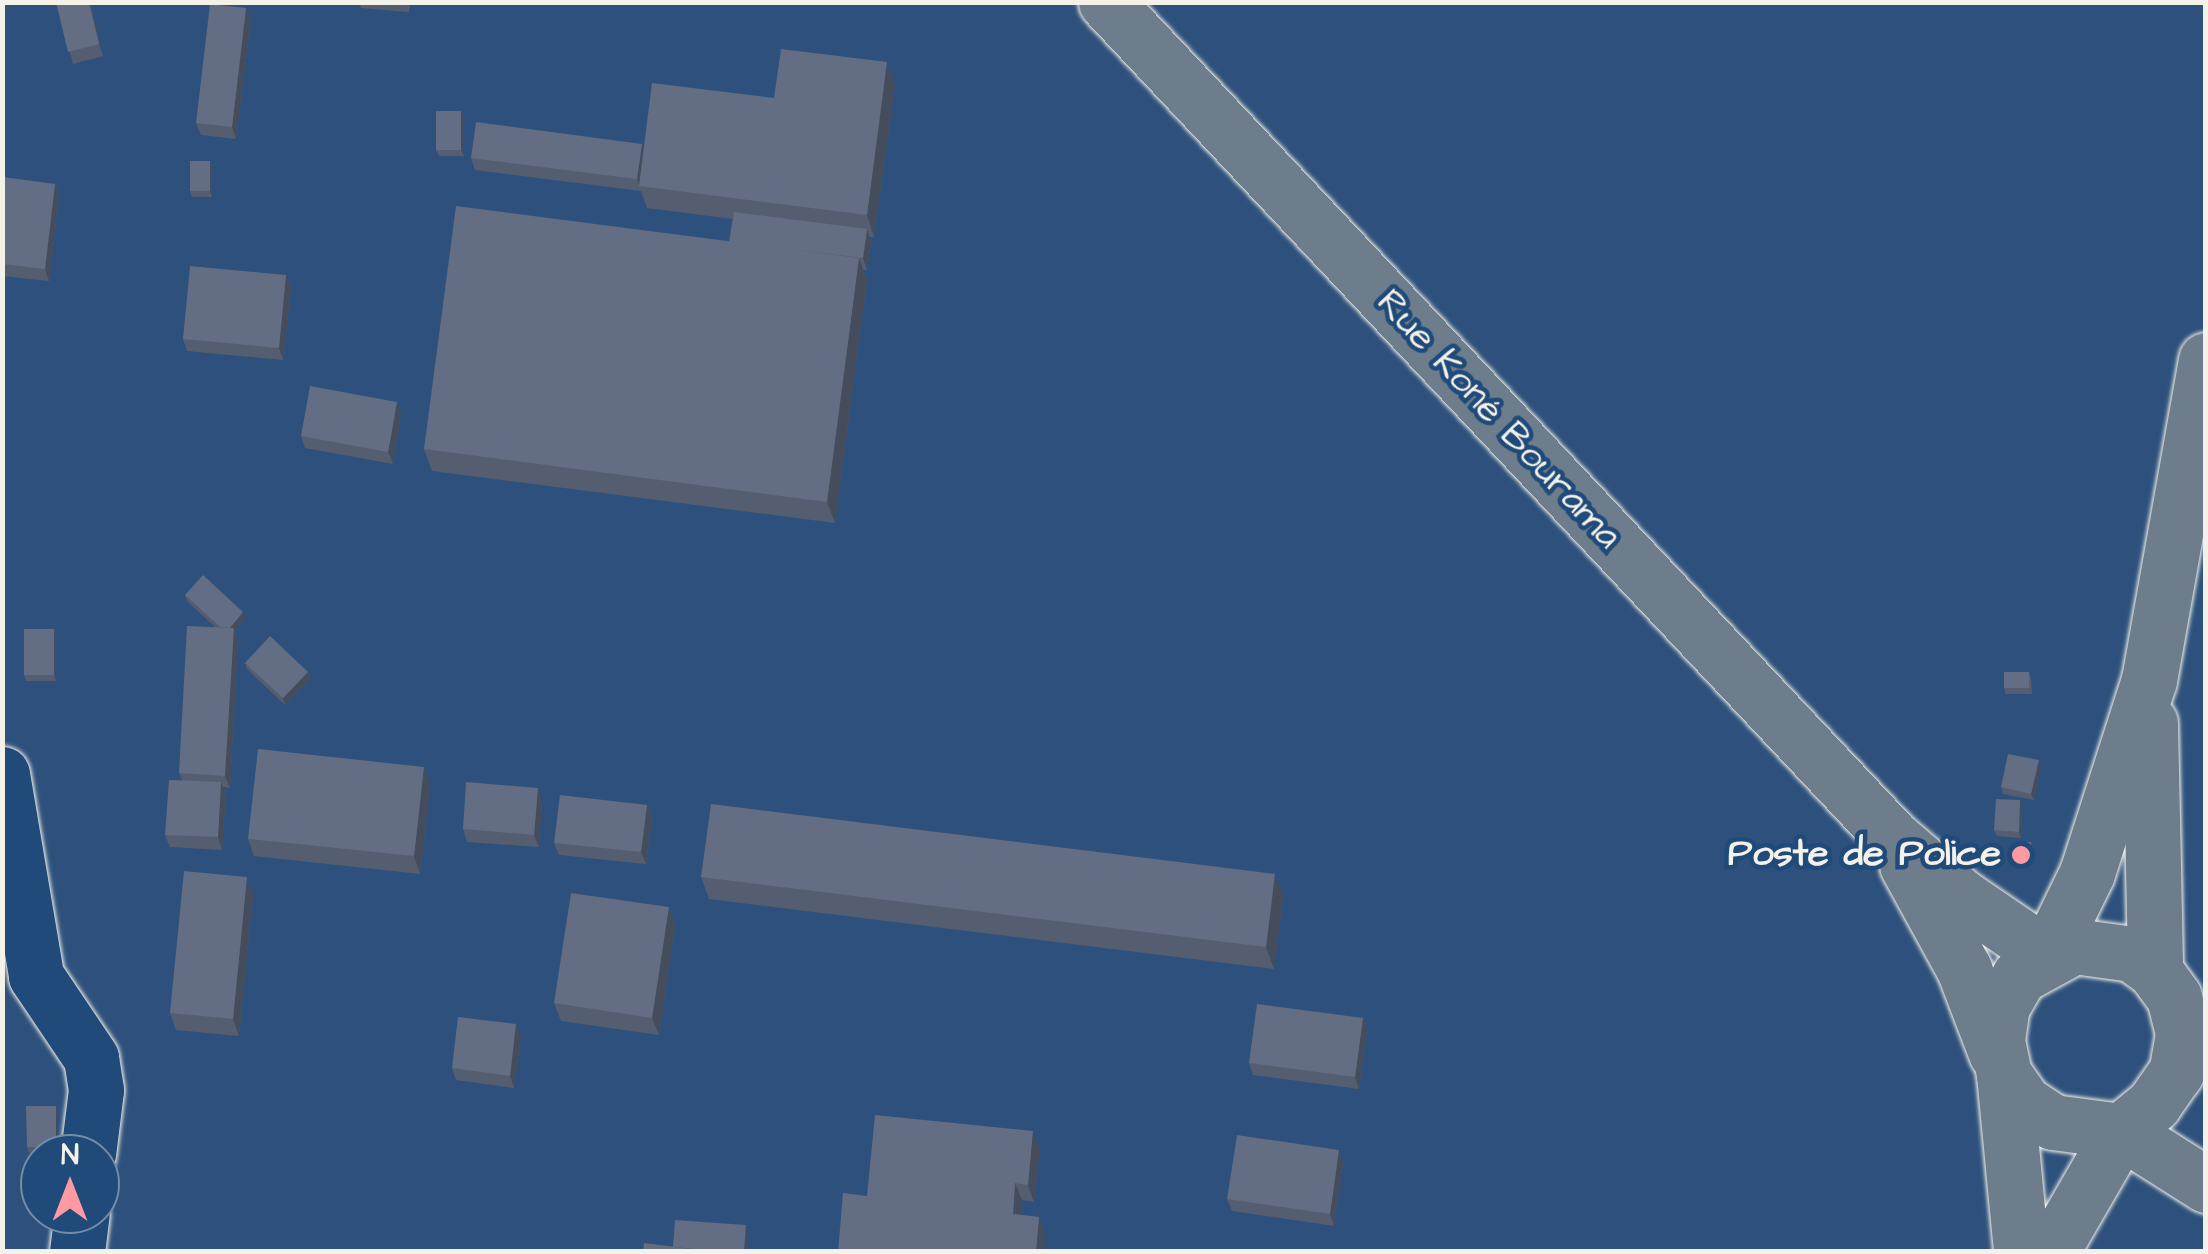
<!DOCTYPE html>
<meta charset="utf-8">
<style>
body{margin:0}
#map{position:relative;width:2208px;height:1254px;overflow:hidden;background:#2d517c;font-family:"Architects Daughter",sans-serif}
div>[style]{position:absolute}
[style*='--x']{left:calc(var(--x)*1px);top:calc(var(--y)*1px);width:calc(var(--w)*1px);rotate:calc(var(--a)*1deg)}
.roads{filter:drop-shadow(0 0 2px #f4f1e8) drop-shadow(0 0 2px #f4f1e8)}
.minor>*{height:55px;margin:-27.5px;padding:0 27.5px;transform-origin:27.5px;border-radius:27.5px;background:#1f4a7a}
.major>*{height:55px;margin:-27.5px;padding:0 27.5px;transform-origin:27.5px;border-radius:27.5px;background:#6d7d8c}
.highway>*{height:55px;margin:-27.5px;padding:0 27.5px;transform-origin:27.5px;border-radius:27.5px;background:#6d7d8c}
.wall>*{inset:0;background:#555e71}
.shaded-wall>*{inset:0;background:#454c5c}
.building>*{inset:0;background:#636d83}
.dots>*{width:28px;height:28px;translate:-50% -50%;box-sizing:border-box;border:5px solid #1f4a7a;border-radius:50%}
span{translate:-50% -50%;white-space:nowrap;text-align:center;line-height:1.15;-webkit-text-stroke:9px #1f4a7a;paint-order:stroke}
.street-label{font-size:38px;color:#f4f1e8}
.poi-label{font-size:38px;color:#f4f1e8;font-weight:700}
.right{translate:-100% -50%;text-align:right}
.frame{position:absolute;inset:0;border:5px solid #f4f1e8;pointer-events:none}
.north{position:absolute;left:20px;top:1134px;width:100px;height:100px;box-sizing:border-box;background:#1f4a7a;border:2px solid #748da6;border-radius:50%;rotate:0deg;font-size:28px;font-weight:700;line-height:40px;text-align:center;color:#f4f1e8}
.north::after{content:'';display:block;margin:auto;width:35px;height:45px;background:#ff9aa2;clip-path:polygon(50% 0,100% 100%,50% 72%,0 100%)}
</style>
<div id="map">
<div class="roads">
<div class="minor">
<div style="--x:2;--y:774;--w:205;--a:80.4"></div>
<div style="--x:36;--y:976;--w:99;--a:56.1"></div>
<div style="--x:91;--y:1058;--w:32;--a:81"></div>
<div style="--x:96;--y:1090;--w:64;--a:97.1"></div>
<div style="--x:77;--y:1252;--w:38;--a:-83"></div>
</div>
<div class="major">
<div style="--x:2150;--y:723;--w:248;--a:88.8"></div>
<div style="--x:2047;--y:955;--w:91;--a:-64"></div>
<div style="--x:2087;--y:873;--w:203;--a:-72.2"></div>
<div style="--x:2149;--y:680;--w:325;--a:-79.9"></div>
<div style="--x:2004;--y:1074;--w:179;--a:84.5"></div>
<div style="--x:2051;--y:1252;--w:140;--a:-60"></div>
</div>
<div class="highway">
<div style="--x:1106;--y:2;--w:1145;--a:46.73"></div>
<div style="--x:1891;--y:836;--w:94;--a:40.7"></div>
<div style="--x:1962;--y:897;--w:103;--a:34.3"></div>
<div style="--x:1907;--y:865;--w:119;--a:61.3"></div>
<div style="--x:1964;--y:969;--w:90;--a:69.1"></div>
<div style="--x:2074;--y:946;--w:59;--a:7.9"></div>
<div style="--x:2132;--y:954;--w:29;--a:36"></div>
<div style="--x:2155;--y:971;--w:32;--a:54"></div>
<div style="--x:2174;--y:997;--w:38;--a:76"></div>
<div style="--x:2183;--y:1034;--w:39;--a:100"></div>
<div style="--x:2176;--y:1072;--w:39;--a:125"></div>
<div style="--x:2154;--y:1104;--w:43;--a:140.7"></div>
<div style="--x:2121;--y:1131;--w:69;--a:-172.5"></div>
<div style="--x:2053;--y:1122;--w:35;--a:-147"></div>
<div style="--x:2024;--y:1103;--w:35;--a:-125"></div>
<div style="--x:2004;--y:1074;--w:35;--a:-102"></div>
<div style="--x:1997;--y:1040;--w:34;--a:-82"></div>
<div style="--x:2002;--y:1006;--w:34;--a:-60"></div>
<div style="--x:2019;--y:976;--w:63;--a:-28.6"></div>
<div style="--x:2121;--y:1131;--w:101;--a:32.4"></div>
</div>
</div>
<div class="wall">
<div style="clip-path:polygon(56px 2px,90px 2px,103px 56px,73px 64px)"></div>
<div style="clip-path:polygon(359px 2px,410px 2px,409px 12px,361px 8px)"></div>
<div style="clip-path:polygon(246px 8px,251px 20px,236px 139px,201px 135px,196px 123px)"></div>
<div style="clip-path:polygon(895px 84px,874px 237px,869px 237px,871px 241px,867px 270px,863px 270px,867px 280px,835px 523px,432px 471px,424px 449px,729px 242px,733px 219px,647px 208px,641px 191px,475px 170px,471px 158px,642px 144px,644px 149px,774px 98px)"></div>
<div style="clip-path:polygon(461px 111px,464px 117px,464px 156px,439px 156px,436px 150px)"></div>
<div style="clip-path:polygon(212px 167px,212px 197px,192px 197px,190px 191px)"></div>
<div style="clip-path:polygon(2px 177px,55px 184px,59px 196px,49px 281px,2px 276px)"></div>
<div style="clip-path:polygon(286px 275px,291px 288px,283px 360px,187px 351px,183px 339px)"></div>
<div style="clip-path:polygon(401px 414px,393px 464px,305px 448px,301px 436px)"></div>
<div style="clip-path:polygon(185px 595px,246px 618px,235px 630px,238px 640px,230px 788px,223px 787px,226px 794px,222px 850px,170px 847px,165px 835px,182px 780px,179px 773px,215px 627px,187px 601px)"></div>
<div style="clip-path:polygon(54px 629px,56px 636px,56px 681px,26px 681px,24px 675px)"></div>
<div style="clip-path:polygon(245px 663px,308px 672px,311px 678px,285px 705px,247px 669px)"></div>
<div style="clip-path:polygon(2029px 672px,2031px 678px,2032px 694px,2006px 694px,2004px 688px)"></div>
<div style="clip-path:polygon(2041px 767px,2034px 800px,2003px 794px,2001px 787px)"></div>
<div style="clip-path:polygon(430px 784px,420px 874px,254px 856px,248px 839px)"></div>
<div style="clip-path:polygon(542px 800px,539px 847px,467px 842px,463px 829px)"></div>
<div style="clip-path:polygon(2020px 800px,2022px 806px,2021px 838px,1997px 836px,1994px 830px)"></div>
<div style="clip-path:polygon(647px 805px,652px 818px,646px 864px,559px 855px,554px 843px)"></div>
<div style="clip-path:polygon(2031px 842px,2034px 860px,2017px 860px,2015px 854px)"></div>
<div style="clip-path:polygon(701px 877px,1283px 895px,1274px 969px,709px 899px)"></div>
<div style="clip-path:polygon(253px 895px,239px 1036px,176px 1030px,170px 1013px)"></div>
<div style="clip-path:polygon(675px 925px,659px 1035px,561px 1021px,554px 1003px)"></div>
<div style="clip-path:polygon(1363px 1018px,1367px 1030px,1359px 1089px,1253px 1075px,1249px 1063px)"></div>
<div style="clip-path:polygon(521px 1036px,514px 1088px,456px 1080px,452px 1068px)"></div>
<div style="clip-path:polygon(58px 1112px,58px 1153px,29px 1153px,27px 1147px)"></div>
<div style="clip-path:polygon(1040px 1148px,1034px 1202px,1022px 1200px,1020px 1215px,1039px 1217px,1045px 1234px,867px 1196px)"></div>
<div style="clip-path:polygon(1343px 1162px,1334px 1226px,1232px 1211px,1227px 1199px)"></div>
</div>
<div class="shaded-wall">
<div style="clip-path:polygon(89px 2px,90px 2px,103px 56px,99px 44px)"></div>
<div style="clip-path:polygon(246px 8px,251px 20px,236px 139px,232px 127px)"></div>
<div style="clip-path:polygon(887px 62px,895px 84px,874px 237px,867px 215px)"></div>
<div style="clip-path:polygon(461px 111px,464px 117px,464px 156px,461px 150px)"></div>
<div style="clip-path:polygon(642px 144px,647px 156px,640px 186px,637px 179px)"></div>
<div style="clip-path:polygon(210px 161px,212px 167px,212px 197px,210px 191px)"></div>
<div style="clip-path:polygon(55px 184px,59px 196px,49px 281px,45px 269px)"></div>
<div style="clip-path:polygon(867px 229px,871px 241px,867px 270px,863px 258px)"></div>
<div style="clip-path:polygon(859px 258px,867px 280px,835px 523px,827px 502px)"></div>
<div style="clip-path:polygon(286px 275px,291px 288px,283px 360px,279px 348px)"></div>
<div style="clip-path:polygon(397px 402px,401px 414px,393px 464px,388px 452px)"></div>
<div style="clip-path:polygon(243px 612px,246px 618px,235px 630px,238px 640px,230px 788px,225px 776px,226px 632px)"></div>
<div style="clip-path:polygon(54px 629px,56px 636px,56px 681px,54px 675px)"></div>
<div style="clip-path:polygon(308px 672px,311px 678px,285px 705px,283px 698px)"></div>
<div style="clip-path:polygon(2039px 760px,2041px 767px,2034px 800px,2031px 794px)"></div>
<div style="clip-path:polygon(424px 767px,430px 784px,420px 874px,414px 856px)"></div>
<div style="clip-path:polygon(221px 782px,226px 794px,222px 850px,218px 837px)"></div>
<div style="clip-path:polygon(538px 788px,542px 800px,539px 847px,534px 835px)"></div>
<div style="clip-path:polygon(2020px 800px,2022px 806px,2021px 838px,2019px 832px)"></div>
<div style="clip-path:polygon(647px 805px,652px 818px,646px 864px,641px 852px)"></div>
<div style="clip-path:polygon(1275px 874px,1283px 895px,1274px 969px,1266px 947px)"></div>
<div style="clip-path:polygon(247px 877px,253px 895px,239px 1036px,233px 1019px)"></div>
<div style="clip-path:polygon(669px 907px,675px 925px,659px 1035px,652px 1018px)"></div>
<div style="clip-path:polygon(1363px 1018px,1367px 1030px,1359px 1089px,1355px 1077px)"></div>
<div style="clip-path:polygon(516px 1024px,521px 1036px,514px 1088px,510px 1076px)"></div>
<div style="clip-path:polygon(56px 1106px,58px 1112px,58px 1153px,56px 1147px)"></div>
<div style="clip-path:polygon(1033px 1131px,1040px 1148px,1034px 1202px,1028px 1185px)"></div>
<div style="clip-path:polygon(1339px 1150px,1343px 1162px,1334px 1226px,1330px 1214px)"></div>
<div style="clip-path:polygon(1015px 1183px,1022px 1200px,1019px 1231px,1013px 1214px)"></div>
<div style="clip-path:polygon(1039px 1217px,1045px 1234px,1044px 1252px,1036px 1252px)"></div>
<div style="clip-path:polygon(746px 1225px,748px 1231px,746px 1252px,744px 1252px)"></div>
</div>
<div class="building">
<div style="clip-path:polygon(56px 2px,89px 2px,99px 44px,68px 52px)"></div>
<div style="clip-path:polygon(210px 4px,246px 8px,232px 127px,196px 123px)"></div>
<div style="clip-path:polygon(781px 49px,887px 62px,867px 215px,639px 186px,652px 83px,774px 98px)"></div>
<div style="clip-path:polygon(436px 111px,461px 111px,461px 150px,436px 150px)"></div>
<div style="clip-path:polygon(476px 122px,642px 144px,637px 179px,471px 158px)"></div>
<div style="clip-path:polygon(190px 161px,210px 161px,210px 191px,190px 191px)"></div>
<div style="clip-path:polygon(2px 177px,55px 184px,45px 269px,2px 264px)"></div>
<div style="clip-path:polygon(456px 206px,859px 258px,827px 502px,424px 449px)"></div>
<div style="clip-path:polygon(734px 212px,867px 229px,863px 258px,729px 242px)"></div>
<div style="clip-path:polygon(190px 266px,286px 275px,279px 348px,183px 339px)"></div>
<div style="clip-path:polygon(310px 386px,397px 402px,388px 452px,301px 436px)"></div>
<div style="clip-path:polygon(203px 575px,243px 612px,230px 628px,220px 627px,185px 595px)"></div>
<div style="clip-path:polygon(187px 626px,234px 628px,225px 776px,179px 773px)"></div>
<div style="clip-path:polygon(24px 629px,54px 629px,54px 675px,24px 675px)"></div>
<div style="clip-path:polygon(270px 636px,308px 672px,283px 698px,245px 663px)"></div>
<div style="clip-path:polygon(2004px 672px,2029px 672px,2029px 688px,2004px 688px)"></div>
<div style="clip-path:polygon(258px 749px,424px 767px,414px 856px,248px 839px)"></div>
<div style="clip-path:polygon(2008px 754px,2039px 760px,2031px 794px,2001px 787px)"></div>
<div style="clip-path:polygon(169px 780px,221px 782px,218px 837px,165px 835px)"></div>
<div style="clip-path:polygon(466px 782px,538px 788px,534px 835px,463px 829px)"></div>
<div style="clip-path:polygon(560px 795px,647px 805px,641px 852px,554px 843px)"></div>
<div style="clip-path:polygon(1996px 799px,2020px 800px,2019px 832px,1994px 830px)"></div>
<div style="clip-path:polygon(711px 804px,1275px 874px,1266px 947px,701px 877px)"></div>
<div style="clip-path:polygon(2015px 842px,2031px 842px,2031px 854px,2015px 854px)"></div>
<div style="clip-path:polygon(184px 871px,247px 877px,233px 1019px,170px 1013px)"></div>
<div style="clip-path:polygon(571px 893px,669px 907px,652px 1018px,554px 1003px)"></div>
<div style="clip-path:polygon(1257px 1004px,1363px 1018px,1355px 1077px,1249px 1063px)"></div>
<div style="clip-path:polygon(458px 1017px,516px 1024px,510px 1076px,452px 1068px)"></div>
<div style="clip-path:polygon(26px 1106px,56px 1106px,56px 1147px,27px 1147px)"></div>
<div style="clip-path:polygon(875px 1115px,1033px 1131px,1028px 1185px,1015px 1183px,1013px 1214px,1039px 1217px,1036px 1252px,838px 1252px,843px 1193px,867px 1196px)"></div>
<div style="clip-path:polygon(1237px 1135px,1339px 1150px,1330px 1214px,1227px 1199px)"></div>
<div style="clip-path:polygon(675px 1220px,746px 1225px,744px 1252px,715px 1251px,673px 1247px)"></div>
<div style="clip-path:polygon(644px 1243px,715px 1252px,643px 1252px)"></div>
</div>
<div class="dots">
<div style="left:2021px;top:855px;background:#ff9aa2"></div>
</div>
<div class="street-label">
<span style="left:1498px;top:420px;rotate:47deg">Rue Koné Bourama</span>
</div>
<div class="poi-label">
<span class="right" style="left:2001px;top:855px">Poste de Police</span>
</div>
<div class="frame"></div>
<div class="north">N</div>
</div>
